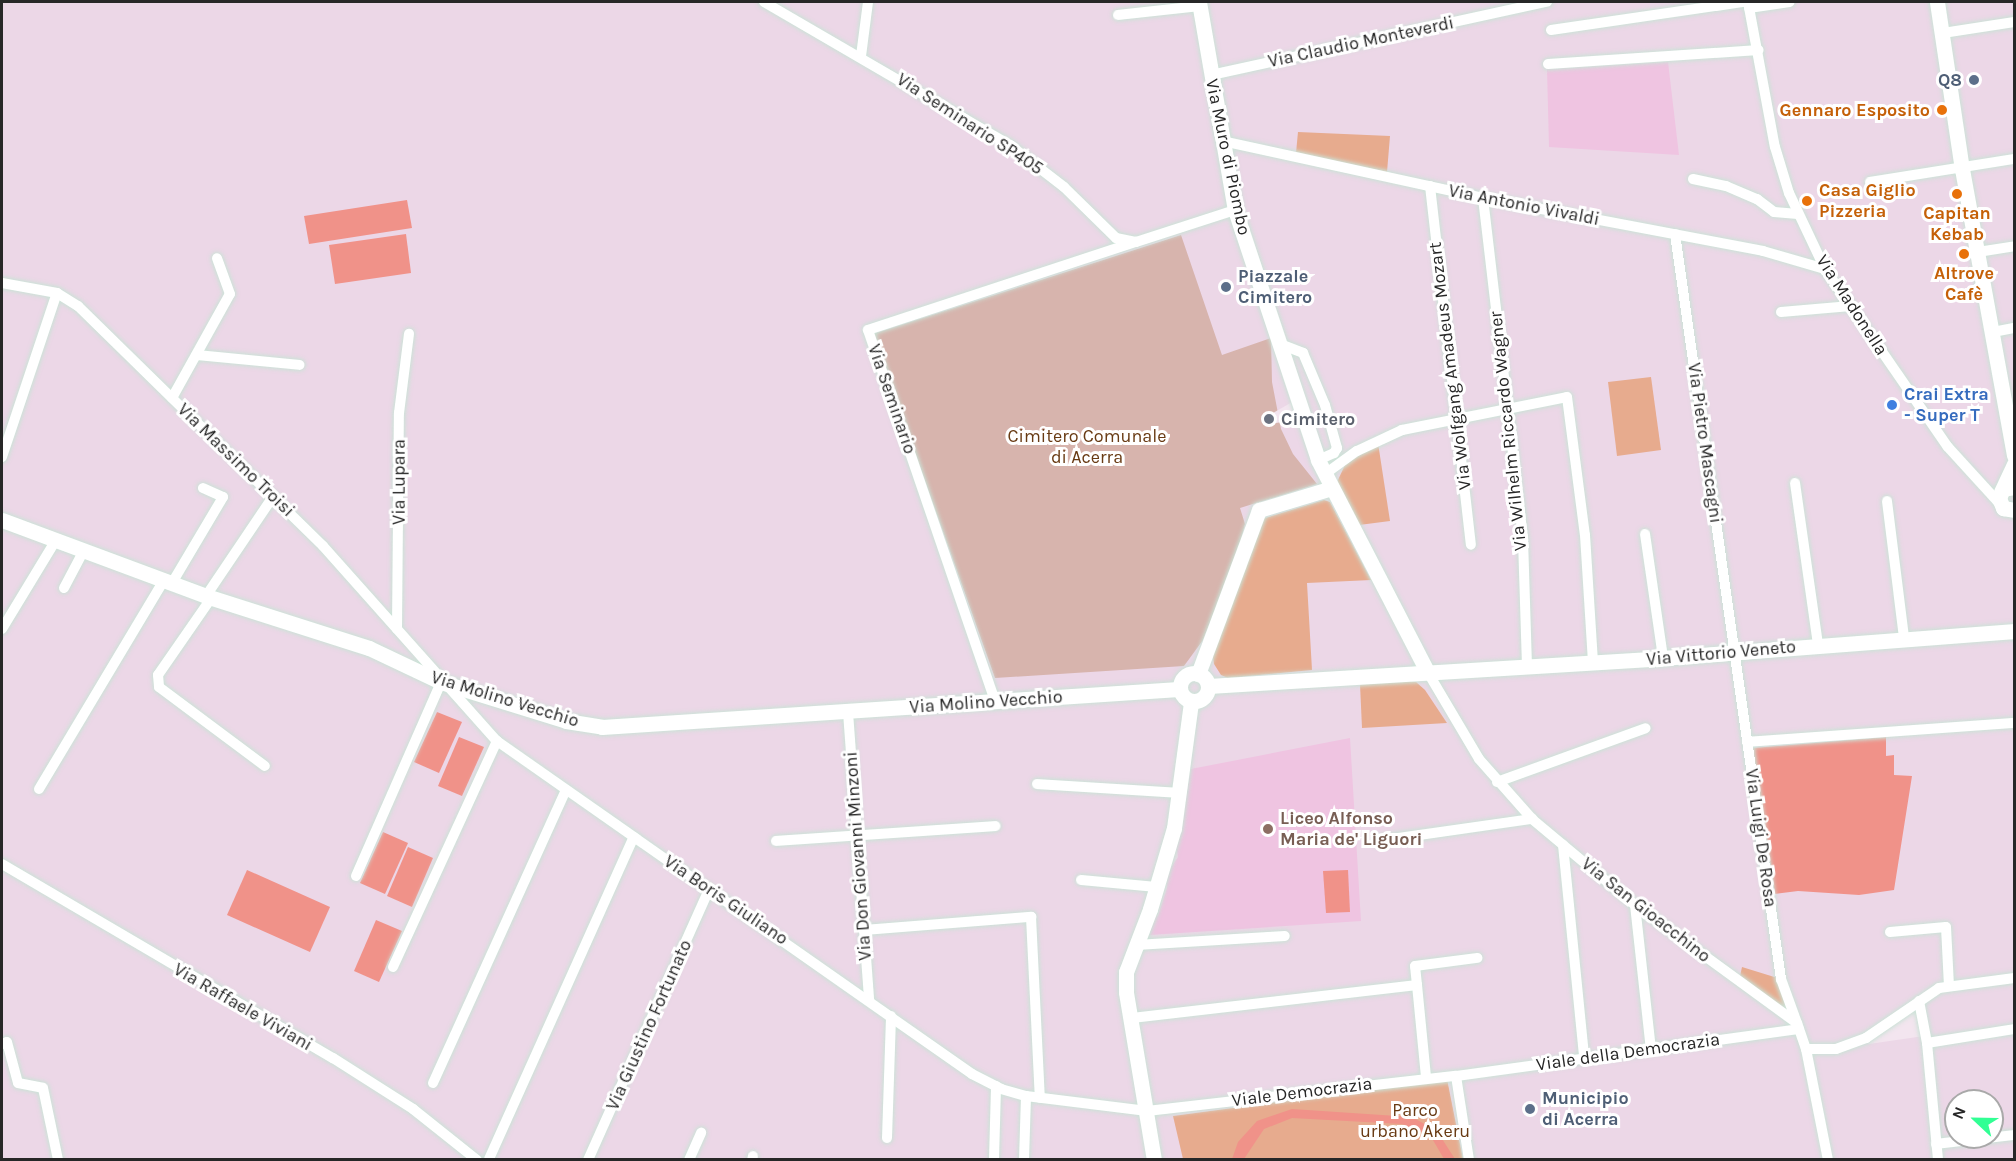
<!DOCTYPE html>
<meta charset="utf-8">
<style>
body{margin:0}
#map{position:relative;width:2016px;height:1161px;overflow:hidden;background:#ecd7e7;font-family:Karla,sans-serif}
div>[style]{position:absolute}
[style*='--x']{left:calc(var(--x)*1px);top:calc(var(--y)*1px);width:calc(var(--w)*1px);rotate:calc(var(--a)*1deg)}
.education>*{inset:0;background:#efc4e1}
.green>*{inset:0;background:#e7ab8e}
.cemetery>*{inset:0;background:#d7b4ad}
.pitch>*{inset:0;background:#f09289}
.plaza>*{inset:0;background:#f3e5ef}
.roads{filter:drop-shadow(0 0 2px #cce2d7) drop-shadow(0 0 2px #cce2d7)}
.street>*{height:10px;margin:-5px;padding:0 5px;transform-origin:5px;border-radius:5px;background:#fff}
.secondary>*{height:15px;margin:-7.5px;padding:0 7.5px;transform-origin:7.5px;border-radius:7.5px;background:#fff}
.secondary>.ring{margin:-7.5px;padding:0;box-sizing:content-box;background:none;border:15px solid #fff;border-radius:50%}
.dots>*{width:16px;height:16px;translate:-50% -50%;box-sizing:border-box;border:3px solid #fff;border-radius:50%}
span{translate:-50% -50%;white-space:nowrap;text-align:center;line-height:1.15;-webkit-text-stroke:6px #fff;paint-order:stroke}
.street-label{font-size:18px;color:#272727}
.service-label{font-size:18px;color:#4e5e75;font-weight:700}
.right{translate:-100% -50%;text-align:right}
.left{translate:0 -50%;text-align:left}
.food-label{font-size:18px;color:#c56008;font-weight:700}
.shop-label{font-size:18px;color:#366cbe;font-weight:700}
.worship-label{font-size:18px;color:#5b616d;font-weight:700}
.park-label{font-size:18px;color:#683a13}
.education-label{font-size:18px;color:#785e54;font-weight:700}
.frame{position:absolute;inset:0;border:3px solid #272727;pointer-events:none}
.north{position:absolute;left:1944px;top:1089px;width:60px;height:60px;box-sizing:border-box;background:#fff;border:2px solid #a9a9a9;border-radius:50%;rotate:292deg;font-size:16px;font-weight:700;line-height:24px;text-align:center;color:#272727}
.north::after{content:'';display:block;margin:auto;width:21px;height:27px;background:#31ff94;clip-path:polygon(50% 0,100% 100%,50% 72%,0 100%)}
</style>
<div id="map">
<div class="education">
<div style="clip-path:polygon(1668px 62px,1679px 155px,1549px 147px,1547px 69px)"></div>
<div style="clip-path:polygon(1350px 738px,1361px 921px,1150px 935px,1151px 921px,1158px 916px,1167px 888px,1167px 874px,1178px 857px,1176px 844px,1191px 769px)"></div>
</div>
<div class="green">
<div style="clip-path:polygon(1298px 132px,1390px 136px,1387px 172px,1296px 153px)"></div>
<div style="clip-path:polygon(1651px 377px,1661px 450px,1617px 456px,1608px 382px)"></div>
<div style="clip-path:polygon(1378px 443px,1390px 521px,1359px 525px,1337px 482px,1345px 465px)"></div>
<div style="clip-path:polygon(1324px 500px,1330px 502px,1371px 580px,1307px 583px,1312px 670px,1228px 678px,1221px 675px,1214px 664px,1212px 651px,1262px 519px)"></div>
<div style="clip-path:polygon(1404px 680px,1416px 682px,1425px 690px,1447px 723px,1362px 728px,1360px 684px)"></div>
<div style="clip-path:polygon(1742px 967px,1781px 979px,1797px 1023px,1739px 981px)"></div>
<div style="clip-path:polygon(1447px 1079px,1463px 1159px,1183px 1159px,1173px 1116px)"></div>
</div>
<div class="cemetery">
<div style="clip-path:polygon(1181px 235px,1222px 355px,1271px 338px,1272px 382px,1281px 429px,1293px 454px,1317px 484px,1240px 508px,1245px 524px,1235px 562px,1203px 640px,1184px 666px,995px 678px,873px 334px)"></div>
</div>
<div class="pitch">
<div style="clip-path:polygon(407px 200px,412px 228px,309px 244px,304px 216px)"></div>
<div style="clip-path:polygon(406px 234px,411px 273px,335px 284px,329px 245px)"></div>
<div style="clip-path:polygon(437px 712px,462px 722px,439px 773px,414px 762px)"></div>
<div style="clip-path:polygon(459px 737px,484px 747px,462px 796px,438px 786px)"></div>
<div style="clip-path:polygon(1886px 737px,1886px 756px,1894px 755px,1894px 775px,1912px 776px,1894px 890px,1859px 895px,1798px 891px,1775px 894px,1753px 748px)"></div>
<div style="clip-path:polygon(383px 832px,408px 843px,385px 894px,360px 883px)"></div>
<div style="clip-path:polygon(408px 847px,433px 858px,412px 907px,387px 896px)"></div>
<div style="clip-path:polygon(247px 870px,330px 907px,310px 952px,227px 915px)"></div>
<div style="clip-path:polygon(1348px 870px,1350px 912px,1326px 913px,1323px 871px)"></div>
<div style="clip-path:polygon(376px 920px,402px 931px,379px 982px,354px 971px)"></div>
<div style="clip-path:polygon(1292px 1109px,1412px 1117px,1437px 1131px,1455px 1159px,1444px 1159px,1430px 1135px,1402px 1124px,1292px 1118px,1264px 1129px,1244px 1159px,1232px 1159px,1238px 1142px,1257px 1121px)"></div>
</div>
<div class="plaza">
<div style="clip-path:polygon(1294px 401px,1300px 419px,1276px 423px,1273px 413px)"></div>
<div style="clip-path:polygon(1917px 1006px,1924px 1036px,1869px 1044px,1867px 1040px)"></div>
</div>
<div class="roads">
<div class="street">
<div style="--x:764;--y:2;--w:286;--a:30.2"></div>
<div style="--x:1011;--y:146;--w:67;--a:37.7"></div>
<div style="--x:1064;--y:187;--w:73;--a:44.4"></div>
<div style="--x:1116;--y:238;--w:20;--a:11"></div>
<div style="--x:1136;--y:242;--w:104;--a:-17.9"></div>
<div style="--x:1748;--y:2;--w:147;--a:79.5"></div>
<div style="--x:1775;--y:147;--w:48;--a:73.1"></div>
<div style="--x:1789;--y:193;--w:84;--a:64.7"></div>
<div style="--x:1825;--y:269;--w:216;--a:55.4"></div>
<div style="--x:1948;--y:447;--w:79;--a:47.6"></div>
<div style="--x:1749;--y:8;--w:41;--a:-8.3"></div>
<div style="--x:1118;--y:15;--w:82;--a:-6.3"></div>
<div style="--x:1551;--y:30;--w:195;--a:-8.3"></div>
<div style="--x:1943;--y:33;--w:72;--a:-8.8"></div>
<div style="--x:861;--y:56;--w:54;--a:-82.6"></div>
<div style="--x:1548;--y:64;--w:211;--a:-3.8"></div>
<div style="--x:1211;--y:75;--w:344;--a:-12.3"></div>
<div style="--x:1222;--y:141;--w:267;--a:12.3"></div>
<div style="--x:1483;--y:198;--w:285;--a:10.7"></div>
<div style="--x:1763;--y:251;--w:65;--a:16.2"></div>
<div style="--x:1693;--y:179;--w:34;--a:12"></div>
<div style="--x:1726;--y:186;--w:34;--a:23"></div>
<div style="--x:1757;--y:199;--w:21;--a:37"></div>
<div style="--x:1774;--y:212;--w:24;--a:5"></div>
<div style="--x:1870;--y:182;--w:146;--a:-9.1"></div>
<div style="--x:1430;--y:186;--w:361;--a:83.5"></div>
<div style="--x:1483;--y:198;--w:343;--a:83.3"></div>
<div style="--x:1523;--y:539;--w:127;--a:88.2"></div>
<div style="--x:1675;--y:234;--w:753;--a:81.9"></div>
<div style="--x:1781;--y:979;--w:47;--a:70"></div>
<div style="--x:1978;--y:252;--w:36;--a:-9"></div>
<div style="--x:2;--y:283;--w:56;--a:10.3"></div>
<div style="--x:57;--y:293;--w:25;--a:32"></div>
<div style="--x:78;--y:306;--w:343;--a:44.4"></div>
<div style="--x:323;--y:546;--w:261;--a:48.3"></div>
<div style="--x:497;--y:741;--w:580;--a:35.03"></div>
<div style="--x:972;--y:1074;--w:33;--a:27"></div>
<div style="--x:1001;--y:1089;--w:26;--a:16"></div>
<div style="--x:1026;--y:1096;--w:122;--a:7.1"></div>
<div style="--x:1147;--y:1111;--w:311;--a:-6.5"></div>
<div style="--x:1456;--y:1076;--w:346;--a:-7.8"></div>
<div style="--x:1781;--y:312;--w:70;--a:-4.9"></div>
<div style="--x:1993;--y:332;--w:21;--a:-11"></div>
<div style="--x:1280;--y:344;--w:25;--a:21"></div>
<div style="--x:1303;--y:353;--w:56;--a:67.1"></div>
<div style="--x:1325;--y:405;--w:45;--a:74.4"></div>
<div style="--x:1337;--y:448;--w:6;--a:121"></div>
<div style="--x:1334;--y:453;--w:17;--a:156"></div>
<div style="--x:197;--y:355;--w:103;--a:5.5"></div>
<div style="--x:172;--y:398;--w:119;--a:-60.9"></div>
<div style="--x:230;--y:294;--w:38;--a:-110"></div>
<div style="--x:2;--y:457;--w:173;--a:-71.5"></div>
<div style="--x:1325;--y:474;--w:39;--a:-36"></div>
<div style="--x:1357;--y:451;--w:50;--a:-25"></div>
<div style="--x:1402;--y:430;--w:168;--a:-11.3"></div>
<div style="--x:1567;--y:397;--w:139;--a:82.6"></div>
<div style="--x:1585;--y:535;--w:127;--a:86.4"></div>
<div style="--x:1795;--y:483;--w:163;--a:81.9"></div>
<div style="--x:1887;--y:501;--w:137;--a:82.9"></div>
<div style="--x:1645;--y:534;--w:125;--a:81.7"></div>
<div style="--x:172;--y:583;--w:100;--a:-59.3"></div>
<div style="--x:223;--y:497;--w:22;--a:-156"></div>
<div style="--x:64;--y:588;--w:43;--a:-62.2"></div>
<div style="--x:206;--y:596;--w:115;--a:-56"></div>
<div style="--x:212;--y:597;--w:95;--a:124.7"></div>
<div style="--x:158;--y:675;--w:12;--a:85"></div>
<div style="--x:159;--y:687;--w:132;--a:36.7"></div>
<div style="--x:2;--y:629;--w:104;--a:-58.8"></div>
<div style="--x:397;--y:629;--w:216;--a:-89.5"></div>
<div style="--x:399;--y:413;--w:80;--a:-82.8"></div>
<div style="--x:1427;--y:671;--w:102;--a:59.4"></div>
<div style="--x:1479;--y:759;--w:80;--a:48.5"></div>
<div style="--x:1532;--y:819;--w:134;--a:39.9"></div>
<div style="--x:1635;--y:905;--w:200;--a:36.1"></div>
<div style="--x:1797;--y:1023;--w:28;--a:71"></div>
<div style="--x:1806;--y:1049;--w:113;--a:78.8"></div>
<div style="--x:995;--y:701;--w:392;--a:-108.9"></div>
<div style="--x:868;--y:330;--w:282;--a:-18.2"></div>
<div style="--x:848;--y:712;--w:289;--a:85.8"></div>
<div style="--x:1747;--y:742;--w:268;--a:-4.1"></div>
<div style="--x:1497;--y:782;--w:158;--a:-19.9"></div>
<div style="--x:1037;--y:784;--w:143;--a:3.6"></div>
<div style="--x:39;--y:789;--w:244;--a:-59.1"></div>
<div style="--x:776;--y:841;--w:220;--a:-3.9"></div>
<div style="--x:1377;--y:841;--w:157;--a:-8.1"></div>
<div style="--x:1563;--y:845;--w:213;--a:84.3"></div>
<div style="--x:2;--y:864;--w:384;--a:30.4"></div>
<div style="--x:333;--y:1058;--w:95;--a:32.5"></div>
<div style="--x:413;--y:1109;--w:82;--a:38.6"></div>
<div style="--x:356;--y:876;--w:212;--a:-66.3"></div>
<div style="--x:1081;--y:880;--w:76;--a:5.3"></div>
<div style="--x:1635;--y:905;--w:145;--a:83.7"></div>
<div style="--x:864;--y:930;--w:168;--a:-4.5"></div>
<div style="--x:1031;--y:917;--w:181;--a:87.2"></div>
<div style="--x:1890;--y:932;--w:56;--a:-5.1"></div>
<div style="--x:1946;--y:927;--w:59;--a:87.1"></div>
<div style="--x:1136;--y:945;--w:149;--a:-3.5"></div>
<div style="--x:393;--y:967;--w:249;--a:-65.3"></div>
<div style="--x:1417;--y:985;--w:92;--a:84.4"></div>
<div style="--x:1919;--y:1001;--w:43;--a:79.2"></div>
<div style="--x:1927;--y:1043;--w:118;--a:84.6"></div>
<div style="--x:1132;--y:1018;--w:287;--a:-6.6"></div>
<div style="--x:1417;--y:985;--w:19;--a:-96"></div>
<div style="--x:1415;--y:966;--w:63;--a:-7.4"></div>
<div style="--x:1927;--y:1043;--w:88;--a:-9.1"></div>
<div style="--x:2;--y:1044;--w:5;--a:-22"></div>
<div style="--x:7;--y:1042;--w:42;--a:75"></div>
<div style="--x:18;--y:1083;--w:25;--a:11"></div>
<div style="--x:43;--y:1088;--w:74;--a:78.2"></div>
<div style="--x:1806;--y:1049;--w:30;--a:0"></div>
<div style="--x:1836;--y:1049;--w:32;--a:-20"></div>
<div style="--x:1866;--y:1038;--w:88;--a:-34.4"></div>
<div style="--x:1939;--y:988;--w:76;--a:-7.6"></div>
<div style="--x:1456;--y:1076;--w:85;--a:81.2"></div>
<div style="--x:433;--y:1083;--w:322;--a:-65.6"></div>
<div style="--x:887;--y:1138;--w:122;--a:-88.1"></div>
<div style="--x:1936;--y:1144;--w:79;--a:-6.6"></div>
<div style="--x:489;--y:1159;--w:353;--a:-65.8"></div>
<div style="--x:994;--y:1159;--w:73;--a:-88.4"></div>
<div style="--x:588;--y:1160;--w:296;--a:-65.9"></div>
<div style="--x:689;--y:1160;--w:30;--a:-66"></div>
<div style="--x:752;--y:1160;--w:4;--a:-76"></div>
<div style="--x:1024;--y:1160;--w:64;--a:-88.2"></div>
</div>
<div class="secondary">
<div style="--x:1199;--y:2;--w:211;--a:80.2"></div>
<div style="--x:1235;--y:210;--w:263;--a:71.6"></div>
<div style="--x:1318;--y:460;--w:237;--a:62.7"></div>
<div style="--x:1937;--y:2;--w:169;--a:81.5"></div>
<div style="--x:1962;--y:169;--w:291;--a:79.7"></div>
<div style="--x:2014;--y:487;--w:11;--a:170"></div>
<div style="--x:2003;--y:489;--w:10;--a:114"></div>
<div style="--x:1999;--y:498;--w:11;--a:68"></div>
<div style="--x:2003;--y:508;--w:11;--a:10"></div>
<div style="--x:2001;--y:492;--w:31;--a:-65"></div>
<div style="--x:2;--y:520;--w:218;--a:20.4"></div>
<div style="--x:206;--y:596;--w:171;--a:17.7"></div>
<div style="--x:369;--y:648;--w:80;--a:25.3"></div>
<div style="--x:441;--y:682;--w:131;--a:17.3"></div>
<div style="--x:566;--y:721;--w:36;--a:9"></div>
<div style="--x:602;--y:727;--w:578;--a:-3.77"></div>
<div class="ring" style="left:1180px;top:673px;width:13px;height:13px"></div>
<div style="--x:1198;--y:674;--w:175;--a:-69.6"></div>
<div style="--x:1259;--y:510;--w:76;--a:-16.8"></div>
<div style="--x:1208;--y:686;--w:456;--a:-3.5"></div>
<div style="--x:1663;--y:658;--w:352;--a:-4.4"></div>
<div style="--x:1154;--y:1160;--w:170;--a:-99.5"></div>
<div style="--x:1126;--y:992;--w:20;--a:-90"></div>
<div style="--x:1126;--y:972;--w:67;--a:-69.1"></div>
<div style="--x:1150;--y:909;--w:84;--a:-73.5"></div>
<div style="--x:1174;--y:828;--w:127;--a:-82.3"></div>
</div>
</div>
<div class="dots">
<div style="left:1974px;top:80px;background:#5c6f8a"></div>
<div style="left:1942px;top:110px;background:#e8710a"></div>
<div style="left:1957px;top:194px;background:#e8710a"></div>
<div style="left:1807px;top:201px;background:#e8710a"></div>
<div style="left:1964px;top:254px;background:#e8710a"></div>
<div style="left:1226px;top:287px;background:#5c6f8a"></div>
<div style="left:1892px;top:405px;background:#3f7fe0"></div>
<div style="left:1269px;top:419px;background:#6b7280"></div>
<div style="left:1268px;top:829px;background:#8d6e63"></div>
<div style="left:1530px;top:1109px;background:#5c6f8a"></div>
</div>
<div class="street-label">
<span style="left:1361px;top:42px;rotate:-12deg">Via Claudio Monteverdi</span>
<span style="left:970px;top:124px;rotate:33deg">Via Seminario SP405</span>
<span style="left:1228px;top:157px;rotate:78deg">Via Muro di Piombo</span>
<span style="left:1524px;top:205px;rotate:11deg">Via Antonio Vivaldi</span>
<span style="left:1852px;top:305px;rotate:57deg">Via Madonella</span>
<span style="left:1450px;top:366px;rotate:-97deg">Via Wolfgang Amadeus Mozart</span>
<span style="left:892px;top:399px;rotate:71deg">Via Seminario</span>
<span style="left:1508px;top:431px;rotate:-96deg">Via Wilhelm Riccardo Wagner</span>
<span style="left:1705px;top:443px;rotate:82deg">Via Pietro Mascagni</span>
<span style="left:236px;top:460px;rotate:44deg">Via Massimo Troisi</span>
<span style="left:399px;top:482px;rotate:-90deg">Via Lupara</span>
<span style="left:1721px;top:653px;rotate:-5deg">Via Vittorio Veneto</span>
<span style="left:505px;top:699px;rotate:17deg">Via Molino Vecchio</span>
<span style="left:986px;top:702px;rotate:-4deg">Via Molino Vecchio</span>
<span style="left:1761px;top:838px;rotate:82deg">Via Luigi De Rosa</span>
<span style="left:858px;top:856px;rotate:-94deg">Via Don Giovanni Minzoni</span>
<span style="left:726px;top:900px;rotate:34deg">Via Boris Giuliano</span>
<span style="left:1646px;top:910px;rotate:38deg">Via San Gioacchino</span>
<span style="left:243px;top:1007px;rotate:30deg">Via Raffaele Viviani</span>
<span style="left:649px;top:1025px;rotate:-66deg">Via Giustino Fortunato</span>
<span style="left:1628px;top:1052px;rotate:-8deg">Viale della Democrazia</span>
<span style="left:1302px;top:1092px;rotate:-7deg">Viale Democrazia</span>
</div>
<div class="service-label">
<span class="right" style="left:1962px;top:80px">Q8</span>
<span class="left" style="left:1238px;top:287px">Piazzale<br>Cimitero</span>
<span class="left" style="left:1542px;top:1109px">Municipio<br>di Acerra</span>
</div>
<div class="food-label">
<span class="right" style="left:1930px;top:110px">Gennaro Esposito</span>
<span class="left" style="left:1819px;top:201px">Casa Giglio<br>Pizzeria</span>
<span style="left:1957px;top:224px">Capitan<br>Kebab</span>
<span style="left:1964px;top:284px">Altrove<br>Cafè</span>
</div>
<div class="shop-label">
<span class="left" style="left:1904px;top:405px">Crai Extra<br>- Super T</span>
</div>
<div class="worship-label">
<span class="left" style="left:1281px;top:419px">Cimitero</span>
</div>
<div class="park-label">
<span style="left:1087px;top:447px">Cimitero Comunale<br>di Acerra</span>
<span style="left:1415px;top:1121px">Parco<br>urbano Akeru</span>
</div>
<div class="education-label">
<span class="left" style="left:1280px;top:829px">Liceo Alfonso<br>Maria de' Liguori</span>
</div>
<div class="frame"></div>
<div class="north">N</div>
</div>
